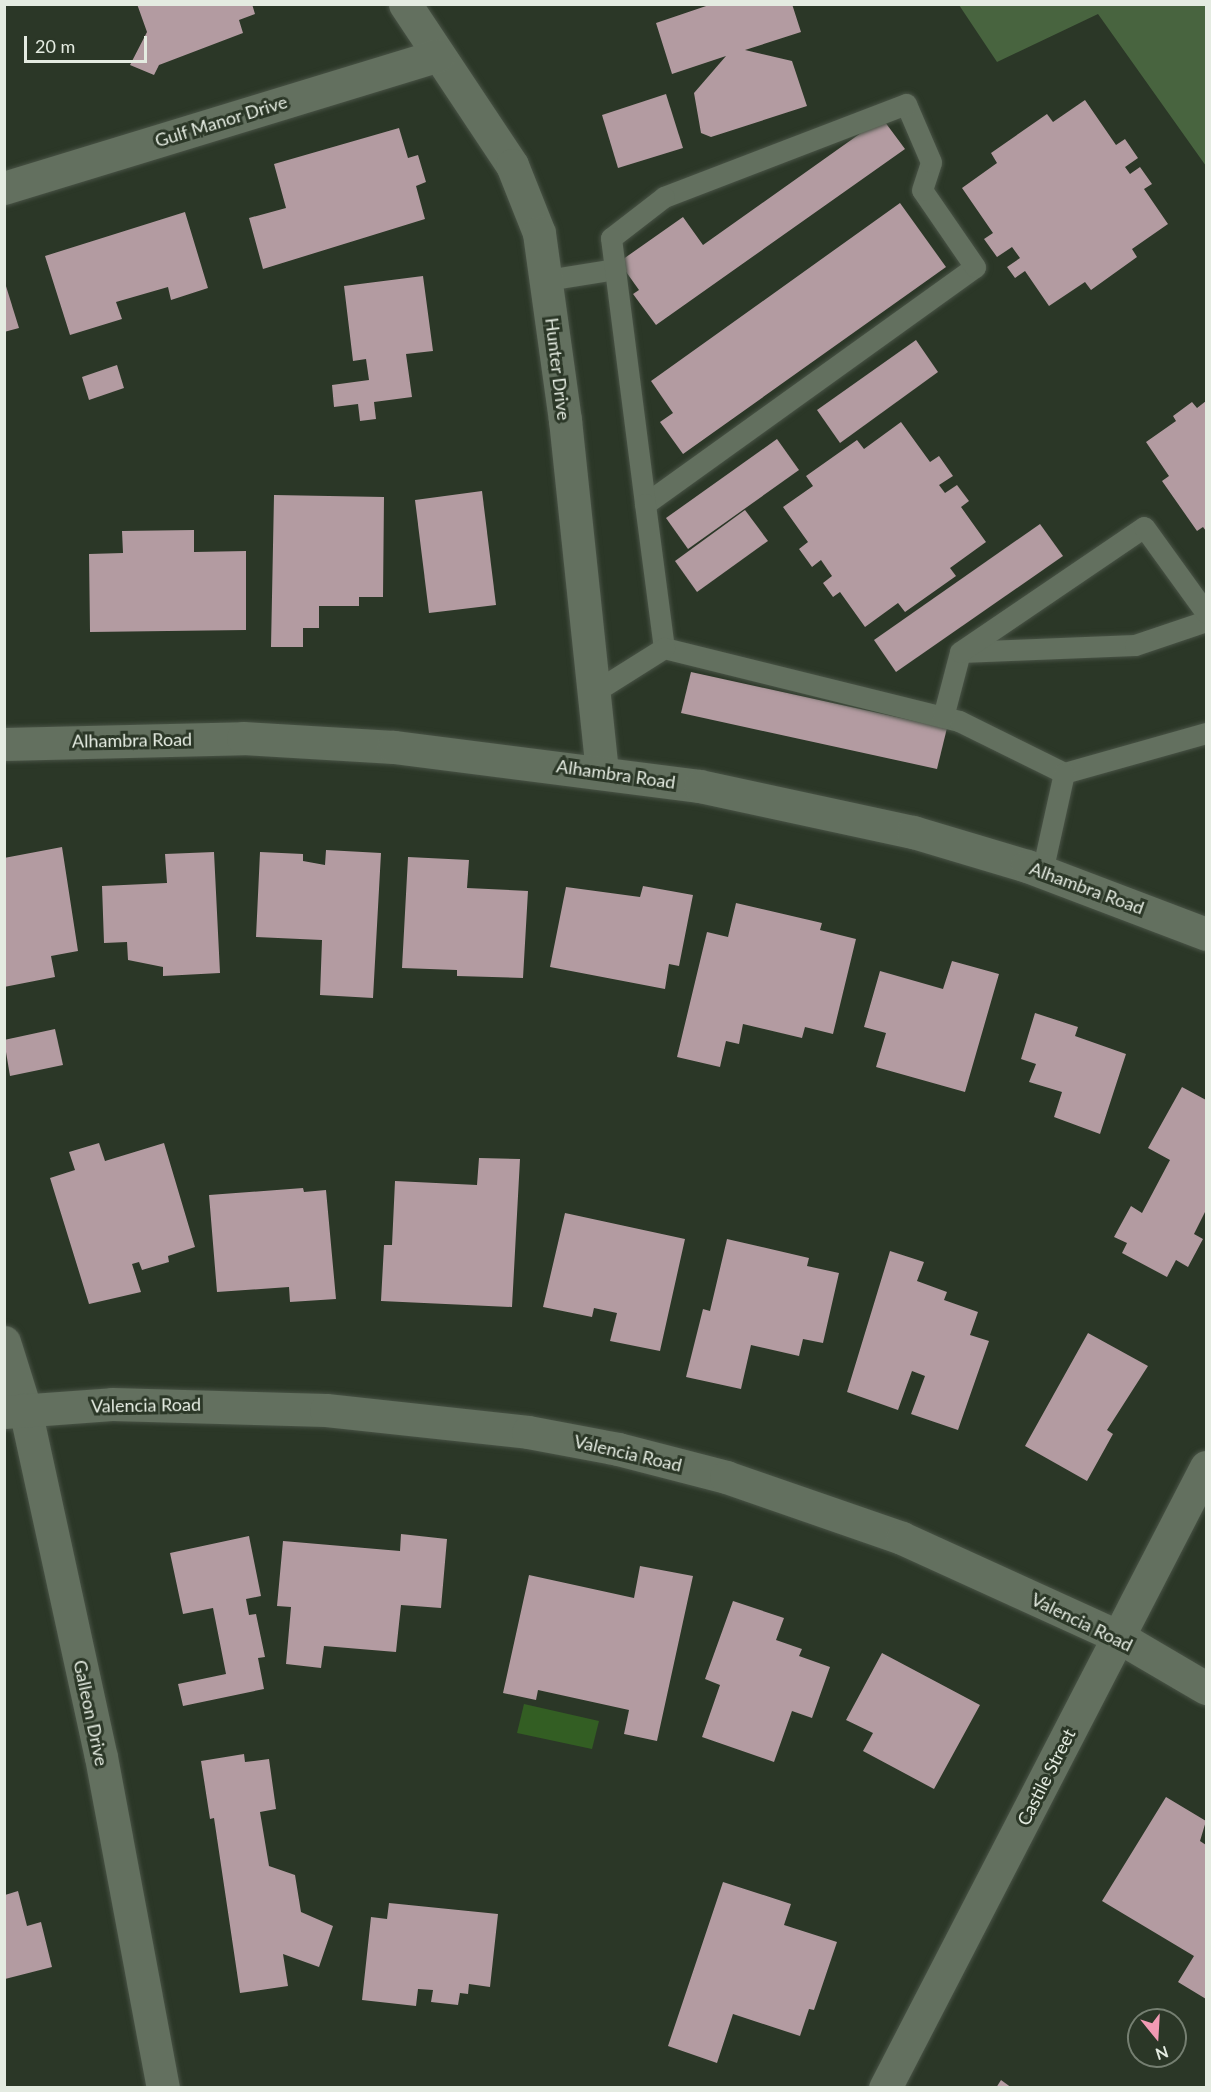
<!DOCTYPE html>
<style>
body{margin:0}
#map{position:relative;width:1211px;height:2092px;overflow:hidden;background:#2b3727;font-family:Lato,sans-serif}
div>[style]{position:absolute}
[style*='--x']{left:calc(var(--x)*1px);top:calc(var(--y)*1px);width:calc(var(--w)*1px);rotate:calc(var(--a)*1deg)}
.green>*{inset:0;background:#48643f}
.water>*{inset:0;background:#335e23}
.building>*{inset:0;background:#b39ba1}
.roads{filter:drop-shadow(0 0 2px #495346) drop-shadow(0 0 2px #495346)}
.service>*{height:21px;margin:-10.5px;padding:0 10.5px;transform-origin:10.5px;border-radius:10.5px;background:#63705f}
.minor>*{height:33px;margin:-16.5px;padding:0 16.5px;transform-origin:16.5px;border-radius:16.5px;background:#63705f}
span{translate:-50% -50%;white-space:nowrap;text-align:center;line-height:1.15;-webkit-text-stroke:6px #2b3727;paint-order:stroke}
.street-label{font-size:18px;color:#e4ebe1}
.frame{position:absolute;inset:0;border:6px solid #e4ebe1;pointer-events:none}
.north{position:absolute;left:1127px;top:2008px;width:60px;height:60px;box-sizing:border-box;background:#2b3727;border:2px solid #757f71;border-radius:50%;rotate:162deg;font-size:16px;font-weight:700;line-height:24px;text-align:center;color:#e4ebe1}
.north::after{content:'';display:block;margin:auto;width:21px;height:27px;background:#f19ab3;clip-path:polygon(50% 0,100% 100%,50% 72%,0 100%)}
.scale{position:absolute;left:24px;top:36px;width:123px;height:27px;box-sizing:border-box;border:3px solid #e4ebe1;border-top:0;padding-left:8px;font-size:18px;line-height:21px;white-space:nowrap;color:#e4ebe1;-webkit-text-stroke:4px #2b3727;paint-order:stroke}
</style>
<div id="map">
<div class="green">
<div style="clip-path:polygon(959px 5px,1206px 5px,1206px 166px,1098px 14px,997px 62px)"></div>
</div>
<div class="water">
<div style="clip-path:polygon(524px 1704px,599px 1721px,592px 1749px,517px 1733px)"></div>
</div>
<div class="building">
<div style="clip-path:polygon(137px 4px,252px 4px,255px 14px,239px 20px,243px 33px,159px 65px,154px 75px,130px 65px,147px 32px)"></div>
<div style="clip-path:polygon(712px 4px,792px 4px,801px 32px,745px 50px,792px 61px,807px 106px,711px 137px,701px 133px,694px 93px,726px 56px,672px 74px,656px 23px)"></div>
<div style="clip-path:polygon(666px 94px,683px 148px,618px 168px,602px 115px)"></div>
<div style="clip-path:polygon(1085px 100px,1116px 145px,1125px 139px,1138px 158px,1125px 167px,1130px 174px,1140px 167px,1152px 184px,1144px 189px,1168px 224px,1132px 249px,1137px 257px,1091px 290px,1085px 282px,1049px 306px,1025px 271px,1015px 278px,1007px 267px,1020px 258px,1012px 247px,997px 257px,984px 239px,993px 233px,962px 188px,997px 163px,991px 153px,1047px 114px,1053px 122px)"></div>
<div style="clip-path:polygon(882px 118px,905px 149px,656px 325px,633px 294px,639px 290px,619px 262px,683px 217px,703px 245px)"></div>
<div style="clip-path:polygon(399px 128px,408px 158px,418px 155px,426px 182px,416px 186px,425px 219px,263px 269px,249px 218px,286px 208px,274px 164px)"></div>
<div style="clip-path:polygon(900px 203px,946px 267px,683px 454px,660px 422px,673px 413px,651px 381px)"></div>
<div style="clip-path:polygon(185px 212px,208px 288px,171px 300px,168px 287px,116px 302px,122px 319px,70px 335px,45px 256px)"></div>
<div style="clip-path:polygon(423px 276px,433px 351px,406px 354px,412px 397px,374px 402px,376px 419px,360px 421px,358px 404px,334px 407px,332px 385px,369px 380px,366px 359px,353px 361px,344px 286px)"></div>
<div style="clip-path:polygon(5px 283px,19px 328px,4px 332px,4px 284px)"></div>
<div style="clip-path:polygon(916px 340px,938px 372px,840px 443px,817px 410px)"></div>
<div style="clip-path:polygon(117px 365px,124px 388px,89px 400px,82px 377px)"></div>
<div style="clip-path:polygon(1206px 401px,1206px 531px,1203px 527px,1197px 531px,1162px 481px,1169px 476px,1146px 442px,1176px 421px,1173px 416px,1192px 402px,1197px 408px)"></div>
<div style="clip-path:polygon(901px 422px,930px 462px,939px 456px,953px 476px,939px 485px,945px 493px,957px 485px,969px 501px,961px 507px,986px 542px,950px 568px,956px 576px,905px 612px,898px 603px,865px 627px,840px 592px,833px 597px,823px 583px,832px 576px,821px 560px,812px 567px,799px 549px,808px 542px,783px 507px,813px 486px,806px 476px,857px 440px,864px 449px)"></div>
<div style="clip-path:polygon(777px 439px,799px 470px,688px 549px,666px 518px)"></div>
<div style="clip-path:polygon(482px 491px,496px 605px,429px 613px,415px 500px)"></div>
<div style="clip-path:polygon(274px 495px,384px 497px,383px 597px,359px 597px,359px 606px,319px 606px,319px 628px,303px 628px,303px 647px,271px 647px)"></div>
<div style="clip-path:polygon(745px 510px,768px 541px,697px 592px,675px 561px)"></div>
<div style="clip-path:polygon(1040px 524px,1063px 556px,896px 672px,874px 640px)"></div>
<div style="clip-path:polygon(194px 530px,194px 552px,246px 551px,246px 630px,90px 632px,89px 554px,123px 553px,122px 531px)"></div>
<div style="clip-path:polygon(691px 672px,947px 728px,937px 769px,681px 713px)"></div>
<div style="clip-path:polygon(62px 847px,78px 951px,51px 956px,55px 977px,4px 987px,4px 858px)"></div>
<div style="clip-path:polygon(326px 850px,381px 853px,373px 998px,320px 995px,322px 940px,256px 937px,260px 852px,303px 854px,303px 861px,325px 865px)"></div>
<div style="clip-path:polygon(214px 852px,220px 973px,163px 976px,163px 967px,128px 960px,127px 942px,104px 943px,102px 886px,167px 883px,165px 854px)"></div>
<div style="clip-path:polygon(408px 857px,469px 860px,467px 888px,528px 891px,523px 978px,457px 976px,457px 970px,402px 968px)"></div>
<div style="clip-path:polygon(643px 886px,693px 895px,679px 966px,669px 964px,665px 989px,550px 967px,566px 887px,640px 897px)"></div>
<div style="clip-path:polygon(736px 903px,822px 923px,820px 930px,856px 939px,833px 1034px,805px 1027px,802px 1038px,743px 1024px,739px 1044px,726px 1041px,720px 1067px,677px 1057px,707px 932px,728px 937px)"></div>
<div style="clip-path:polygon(952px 961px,999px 974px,965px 1092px,876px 1067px,886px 1033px,864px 1027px,880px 971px,943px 989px)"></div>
<div style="clip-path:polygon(1035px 1013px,1078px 1027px,1075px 1036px,1126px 1054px,1100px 1134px,1054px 1117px,1062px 1092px,1029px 1082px,1036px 1064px,1021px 1059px)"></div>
<div style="clip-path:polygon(55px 1029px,63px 1065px,10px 1076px,4px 1040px)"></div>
<div style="clip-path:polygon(1182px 1087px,1206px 1100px,1206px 1210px,1194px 1234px,1203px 1239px,1188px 1267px,1176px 1260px,1167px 1277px,1122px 1253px,1127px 1243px,1114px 1237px,1131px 1206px,1142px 1213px,1170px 1160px,1148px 1148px)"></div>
<div style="clip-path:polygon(99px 1143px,105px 1161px,164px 1143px,195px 1247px,168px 1256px,169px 1262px,142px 1270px,139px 1262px,132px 1264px,141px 1292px,89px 1304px,50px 1178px,75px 1170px,69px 1152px)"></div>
<div style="clip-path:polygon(479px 1158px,520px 1159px,512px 1307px,381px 1301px,384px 1245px,392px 1245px,395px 1181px,477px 1185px)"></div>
<div style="clip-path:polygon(303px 1188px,304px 1192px,326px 1190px,336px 1299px,290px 1302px,289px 1287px,217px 1292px,209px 1195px)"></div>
<div style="clip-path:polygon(565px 1213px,685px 1239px,660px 1351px,610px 1341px,617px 1313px,594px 1308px,592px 1317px,543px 1307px)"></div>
<div style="clip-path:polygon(727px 1239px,809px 1258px,807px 1266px,839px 1273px,823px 1343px,803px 1339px,799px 1356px,751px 1345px,741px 1389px,686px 1377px,703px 1309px,710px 1311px)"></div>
<div style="clip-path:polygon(890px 1251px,924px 1262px,917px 1281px,947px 1292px,944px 1300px,978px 1312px,970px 1335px,989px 1341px,958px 1430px,911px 1414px,925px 1376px,912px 1371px,898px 1410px,847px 1392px)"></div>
<div style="clip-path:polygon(1088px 1333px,1148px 1366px,1107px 1430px,1113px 1434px,1087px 1481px,1025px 1446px)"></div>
<div style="clip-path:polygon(401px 1534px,447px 1539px,441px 1608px,401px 1605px,396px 1652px,324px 1646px,321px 1668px,286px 1664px,291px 1607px,277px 1606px,283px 1541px,400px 1551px)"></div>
<div style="clip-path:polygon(249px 1536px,261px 1596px,246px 1599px,249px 1615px,256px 1614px,265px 1657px,258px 1658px,264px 1689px,183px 1706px,178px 1684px,226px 1674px,213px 1608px,183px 1614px,170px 1553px)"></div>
<div style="clip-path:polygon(640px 1566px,693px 1576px,657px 1741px,624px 1734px,629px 1710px,538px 1690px,536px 1700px,503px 1693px,529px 1575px,634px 1598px)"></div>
<div style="clip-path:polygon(733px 1601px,784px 1618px,776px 1640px,802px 1649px,799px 1656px,830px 1667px,812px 1718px,792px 1711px,774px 1762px,702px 1737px,720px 1685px,705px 1679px)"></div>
<div style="clip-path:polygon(882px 1653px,980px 1705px,934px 1789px,863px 1751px,873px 1733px,846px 1720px)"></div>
<div style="clip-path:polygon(244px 1754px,245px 1762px,269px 1759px,276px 1809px,260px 1812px,269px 1866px,295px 1875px,301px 1912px,333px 1926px,319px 1967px,283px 1954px,288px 1986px,240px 1993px,214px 1818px,210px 1819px,201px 1761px)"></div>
<div style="clip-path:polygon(1166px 1797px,1206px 1821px,1200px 1841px,1206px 1845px,1206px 1999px,1178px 1982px,1194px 1956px,1102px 1901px)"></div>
<div style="clip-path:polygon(723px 1882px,791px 1904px,784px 1925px,837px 1942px,814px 2010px,809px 2009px,800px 2036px,733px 2014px,717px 2063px,668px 2046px)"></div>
<div style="clip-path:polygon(18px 1891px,27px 1926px,41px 1922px,52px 1967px,5px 1979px,5px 1895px)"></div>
<div style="clip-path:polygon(389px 1903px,498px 1914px,490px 1987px,469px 1984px,468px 1994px,460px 1993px,458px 2005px,431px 2002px,433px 1990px,418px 1989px,416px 2006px,362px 2000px,371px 1917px,387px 1919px)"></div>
<div style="clip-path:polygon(1001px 2080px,1012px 2088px,996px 2088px)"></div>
</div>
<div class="roads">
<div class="service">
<div style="--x:547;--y:280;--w:69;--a:-9.2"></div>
<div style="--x:645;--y:504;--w:406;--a:-35.7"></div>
<div style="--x:975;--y:267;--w:93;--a:-124.5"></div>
<div style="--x:922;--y:190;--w:29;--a:-72"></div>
<div style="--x:931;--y:162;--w:63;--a:-113.3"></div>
<div style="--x:906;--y:104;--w:259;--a:159"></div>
<div style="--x:664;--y:197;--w:67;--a:142.3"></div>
<div style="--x:611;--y:238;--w:268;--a:82.7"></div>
<div style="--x:645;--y:504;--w:145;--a:82.5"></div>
<div style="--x:664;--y:648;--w:304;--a:13.9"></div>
<div style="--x:959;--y:721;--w:117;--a:26.3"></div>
<div style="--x:1064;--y:773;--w:148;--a:-15.7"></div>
<div style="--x:961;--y:652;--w:174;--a:-2.3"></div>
<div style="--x:1135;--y:645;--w:75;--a:-18.7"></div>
<div style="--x:594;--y:692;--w:83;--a:-32.2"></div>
<div style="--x:943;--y:717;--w:67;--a:-75.3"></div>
<div style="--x:960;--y:652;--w:222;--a:-34.2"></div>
<div style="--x:1144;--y:527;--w:106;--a:54.2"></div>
<div style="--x:1042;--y:872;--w:101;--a:-77.5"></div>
</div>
<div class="minor">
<div style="--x:405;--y:4;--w:193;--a:56.4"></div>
<div style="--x:512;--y:165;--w:73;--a:68.3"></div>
<div style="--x:539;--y:233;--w:189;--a:82.1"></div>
<div style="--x:565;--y:420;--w:353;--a:84"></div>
<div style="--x:4;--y:188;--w:454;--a:-17"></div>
<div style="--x:4;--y:744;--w:239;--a:-1.4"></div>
<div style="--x:243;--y:738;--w:151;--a:3.4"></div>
<div style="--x:394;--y:747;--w:308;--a:7.3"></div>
<div style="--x:700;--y:786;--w:218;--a:12.2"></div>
<div style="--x:913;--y:832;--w:119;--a:16.6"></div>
<div style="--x:1027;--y:866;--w:191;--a:20.8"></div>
<div style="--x:4;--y:1342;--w:70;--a:72.6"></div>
<div style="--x:25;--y:1409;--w:356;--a:77.7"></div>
<div style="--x:101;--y:1757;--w:337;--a:79.4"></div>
<div style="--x:4;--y:1412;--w:108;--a:-4.2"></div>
<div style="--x:112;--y:1404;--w:214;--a:1.6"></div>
<div style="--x:326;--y:1410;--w:203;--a:6.2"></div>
<div style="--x:528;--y:1432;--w:92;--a:10.7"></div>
<div style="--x:618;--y:1449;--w:112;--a:14.5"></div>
<div style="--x:726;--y:1477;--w:186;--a:19.1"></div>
<div style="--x:902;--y:1538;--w:239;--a:24.5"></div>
<div style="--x:1119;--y:1637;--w:101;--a:30.4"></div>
<div style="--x:885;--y:2088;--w:699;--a:-62.67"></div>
</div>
</div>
<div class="street-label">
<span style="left:221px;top:121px;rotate:-17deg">Gulf Manor Drive</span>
<span style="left:558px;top:369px;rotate:83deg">Hunter Drive</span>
<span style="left:132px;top:740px;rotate:-1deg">Alhambra Road</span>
<span style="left:616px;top:774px;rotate:8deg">Alhambra Road</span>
<span style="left:1087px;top:888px;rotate:20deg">Alhambra Road</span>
<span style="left:146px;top:1405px;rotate:-1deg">Valencia Road</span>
<span style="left:628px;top:1453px;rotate:13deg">Valencia Road</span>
<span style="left:1082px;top:1622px;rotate:26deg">Valencia Road</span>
<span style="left:91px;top:1713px;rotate:78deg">Galleon Drive</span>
<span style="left:1046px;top:1777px;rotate:-63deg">Castile Street</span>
</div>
<div class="frame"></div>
<div class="north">N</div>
<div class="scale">20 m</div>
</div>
